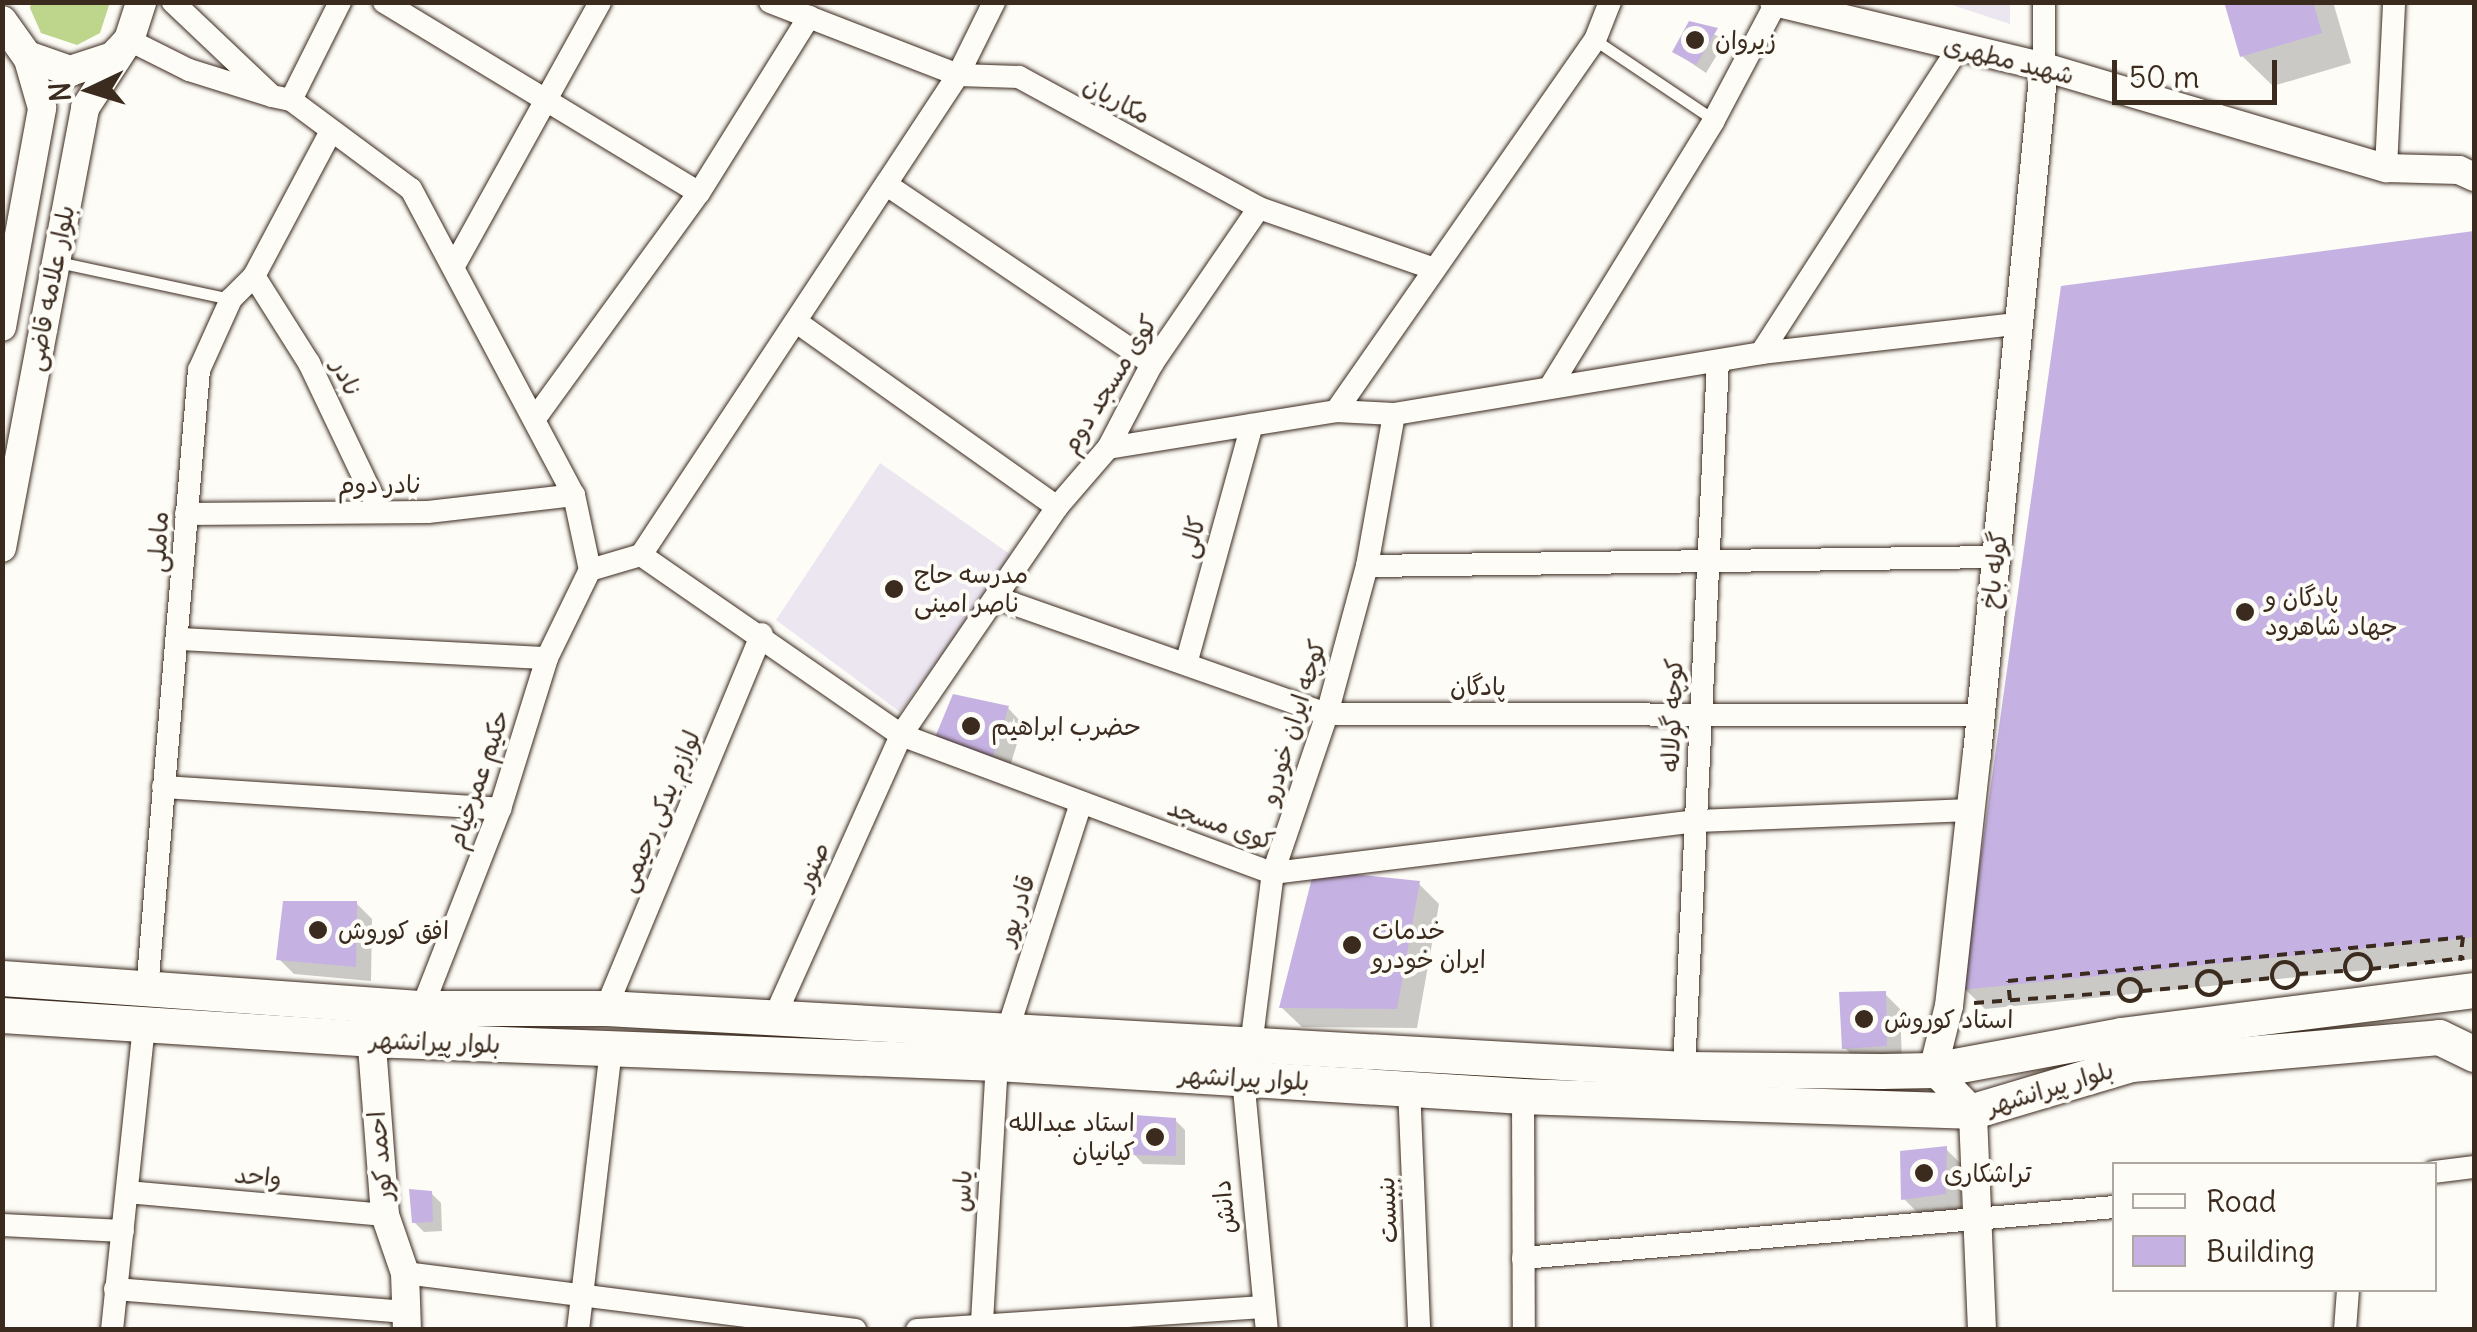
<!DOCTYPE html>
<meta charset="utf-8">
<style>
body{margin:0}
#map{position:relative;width:2477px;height:1332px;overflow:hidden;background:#fdfcf7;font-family:Delius,"Playpen Sans Arabic",sans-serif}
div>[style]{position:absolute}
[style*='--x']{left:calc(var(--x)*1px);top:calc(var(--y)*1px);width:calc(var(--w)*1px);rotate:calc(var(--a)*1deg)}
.built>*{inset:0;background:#ece6f1}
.green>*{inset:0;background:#bed58c}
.shadow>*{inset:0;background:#0003}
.building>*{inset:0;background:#c5b2e2}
.path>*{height:4px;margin-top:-2px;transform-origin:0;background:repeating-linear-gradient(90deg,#3b2a1e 0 10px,transparent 0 18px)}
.path>.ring{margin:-2px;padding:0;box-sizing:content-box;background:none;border:4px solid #3b2a1e;border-radius:50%}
.roads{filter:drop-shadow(0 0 2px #3b2a1e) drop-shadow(0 0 2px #3b2a1e)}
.service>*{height:11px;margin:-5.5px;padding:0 5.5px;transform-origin:5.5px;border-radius:5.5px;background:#fdfcf7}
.minor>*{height:22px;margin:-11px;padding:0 11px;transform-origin:11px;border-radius:11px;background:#fdfcf7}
.tertiary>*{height:28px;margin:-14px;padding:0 14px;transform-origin:14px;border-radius:14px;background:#fdfcf7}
.secondary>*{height:30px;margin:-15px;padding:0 15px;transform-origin:15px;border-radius:15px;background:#fdfcf7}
.primary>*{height:35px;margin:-17.5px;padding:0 17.5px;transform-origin:17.5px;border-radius:17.5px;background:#fdfcf7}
.dots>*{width:28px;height:28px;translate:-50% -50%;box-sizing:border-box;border:5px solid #fdfcf7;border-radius:50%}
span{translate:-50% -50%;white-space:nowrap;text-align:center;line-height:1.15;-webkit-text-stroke:8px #fdfcf7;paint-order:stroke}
.poi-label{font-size:25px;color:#3b2a1e}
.left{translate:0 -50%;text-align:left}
.right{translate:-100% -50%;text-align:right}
.street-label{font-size:25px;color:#3b2a1e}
.frame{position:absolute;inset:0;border:5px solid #3b2a1e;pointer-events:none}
.legend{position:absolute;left:2112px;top:1162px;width:325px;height:130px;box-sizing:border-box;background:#fdfcf7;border:2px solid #afa8a0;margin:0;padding:12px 18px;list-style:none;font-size:30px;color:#3b2a1e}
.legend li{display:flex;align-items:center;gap:20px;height:50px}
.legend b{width:50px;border:2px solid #afa8a0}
.north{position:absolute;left:40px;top:40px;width:100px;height:100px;-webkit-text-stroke:8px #fdfcf7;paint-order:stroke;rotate:266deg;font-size:28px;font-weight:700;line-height:40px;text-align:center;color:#3b2a1e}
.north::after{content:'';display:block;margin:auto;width:35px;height:45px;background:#3b2a1e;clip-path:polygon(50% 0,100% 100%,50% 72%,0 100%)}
.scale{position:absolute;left:2112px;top:60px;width:165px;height:45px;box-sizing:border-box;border:5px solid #3b2a1e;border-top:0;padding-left:12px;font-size:30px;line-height:35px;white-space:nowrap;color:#3b2a1e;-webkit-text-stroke:8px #fdfcf7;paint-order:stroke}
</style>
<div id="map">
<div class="built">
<div style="clip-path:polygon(1949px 3px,2010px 3px,2010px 24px,1949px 4px)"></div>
<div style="clip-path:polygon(880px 463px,1014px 557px,900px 712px,776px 620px)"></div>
</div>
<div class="green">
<div style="clip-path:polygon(110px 2px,100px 33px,77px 45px,41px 33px,30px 8px,31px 3px)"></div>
</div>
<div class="shadow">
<div style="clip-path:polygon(2227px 2px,2333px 2px,2351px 63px,2273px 86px,2242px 56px)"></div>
<div style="clip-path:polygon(1690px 23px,1726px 40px,1706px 73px,1675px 52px)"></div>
<div style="clip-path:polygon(2474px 233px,2474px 959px,1985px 1009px,1965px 989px,2063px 288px)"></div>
<div style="clip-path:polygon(1008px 708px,1023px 724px,1008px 773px,949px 761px)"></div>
<div style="clip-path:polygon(1419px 884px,1439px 904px,1417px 1028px,1302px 1027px,1281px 1007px)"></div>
<div style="clip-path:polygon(356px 903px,372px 919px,371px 981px,294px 974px,279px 959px)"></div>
<div style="clip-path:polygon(1885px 994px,1900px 1009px,1902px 1061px,1860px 1064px,1845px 1048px)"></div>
<div style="clip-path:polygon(1175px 1120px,1185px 1130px,1185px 1165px,1143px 1164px,1134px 1154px)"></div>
<div style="clip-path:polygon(1946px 1149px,1961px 1164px,1961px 1209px,1919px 1214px,1904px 1199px)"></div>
<div style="clip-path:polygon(431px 1193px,441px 1203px,442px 1231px,424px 1232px,414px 1222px)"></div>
</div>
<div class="building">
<div style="clip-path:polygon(2224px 2px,2313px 2px,2322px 33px,2240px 57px)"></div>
<div style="clip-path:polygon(1689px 21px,1718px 28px,1696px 65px,1672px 52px)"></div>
<div style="clip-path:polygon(2474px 231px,2474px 937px,1962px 990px,2061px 286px)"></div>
<div style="clip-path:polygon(953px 694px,1009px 706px,992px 759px,931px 747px)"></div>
<div style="clip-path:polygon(1314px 870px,1420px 881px,1397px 1009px,1279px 1008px)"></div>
<div style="clip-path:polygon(283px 901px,357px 901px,356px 967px,276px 960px)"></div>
<div style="clip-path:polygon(1886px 991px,1887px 1046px,1842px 1049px,1839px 992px)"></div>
<div style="clip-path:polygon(1135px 1115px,1176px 1118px,1176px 1156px,1131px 1155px)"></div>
<div style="clip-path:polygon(1947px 1146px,1946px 1194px,1901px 1200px,1900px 1151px)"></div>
<div style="clip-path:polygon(409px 1189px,432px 1191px,433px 1222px,412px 1223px)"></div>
</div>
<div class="path">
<div class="ring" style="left:2345px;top:954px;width:22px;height:22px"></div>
<div class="ring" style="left:2272px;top:962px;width:22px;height:22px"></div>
<div style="--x:2371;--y:969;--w:94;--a:-6.7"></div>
<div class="ring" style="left:2197px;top:971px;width:20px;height:20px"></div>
<div style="--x:2298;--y:974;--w:45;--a:-3.8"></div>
<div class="ring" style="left:2119px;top:979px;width:18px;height:18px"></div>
<div style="--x:2223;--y:983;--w:49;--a:-5.8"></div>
<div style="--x:2142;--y:991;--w:55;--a:-5.2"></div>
<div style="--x:2010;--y:1000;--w:19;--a:-96"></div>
<div style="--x:2008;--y:981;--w:457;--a:-5.5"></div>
<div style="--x:2463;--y:937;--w:24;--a:97"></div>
<div style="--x:1974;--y:1003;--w:145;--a:-4.3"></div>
</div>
<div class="roads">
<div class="service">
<div style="--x:1595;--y:40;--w:143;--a:33.9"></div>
<div style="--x:58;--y:262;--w:176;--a:12.1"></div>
</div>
<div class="minor">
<div style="--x:384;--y:2;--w:368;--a:31.2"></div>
<div style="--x:770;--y:2;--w:202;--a:21.2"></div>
<div style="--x:958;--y:75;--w:61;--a:1.9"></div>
<div style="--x:1019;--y:77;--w:273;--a:28.6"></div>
<div style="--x:1259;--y:208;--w:182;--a:19.2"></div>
<div style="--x:129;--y:40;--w:67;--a:26.6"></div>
<div style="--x:189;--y:70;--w:87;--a:17.4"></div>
<div style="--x:272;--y:96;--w:137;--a:-136.5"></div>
<div style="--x:2044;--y:67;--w:65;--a:-90"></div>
<div style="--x:272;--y:96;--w:19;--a:12"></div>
<div style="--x:291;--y:100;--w:149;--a:36.6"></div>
<div style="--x:411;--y:189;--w:347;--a:62"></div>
<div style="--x:574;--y:495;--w:77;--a:78"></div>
<div style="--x:291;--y:100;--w:110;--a:-63.4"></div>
<div style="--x:2386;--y:168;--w:166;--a:-87.2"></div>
<div style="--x:887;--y:185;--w:320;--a:34"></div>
<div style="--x:455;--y:264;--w:299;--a:-61"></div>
<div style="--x:254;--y:276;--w:103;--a:57.7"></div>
<div style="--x:309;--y:363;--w:163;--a:64.5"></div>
<div style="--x:798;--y:323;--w:318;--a:35.4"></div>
<div style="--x:1761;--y:353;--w:364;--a:-57.1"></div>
<div style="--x:1550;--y:387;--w:313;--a:-58.4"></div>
<div style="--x:1714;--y:120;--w:132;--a:-62.1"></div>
<div style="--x:1336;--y:411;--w:452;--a:-55.1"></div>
<div style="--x:1595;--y:40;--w:41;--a:-68.5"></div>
<div style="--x:536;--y:417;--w:277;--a:-54"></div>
<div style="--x:699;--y:193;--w:208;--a:-58"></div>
<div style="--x:1108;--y:448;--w:231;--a:-9.2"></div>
<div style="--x:1336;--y:411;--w:58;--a:3"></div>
<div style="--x:1394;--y:414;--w:372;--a:-9.4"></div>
<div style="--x:1761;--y:353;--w:257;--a:-6.5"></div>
<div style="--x:186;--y:514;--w:242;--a:-0.5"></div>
<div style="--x:428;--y:512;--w:147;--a:-6.6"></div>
<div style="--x:641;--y:555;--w:575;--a:-56.56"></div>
<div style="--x:958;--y:75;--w:81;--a:-63.7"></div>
<div style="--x:1367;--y:566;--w:627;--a:-0.82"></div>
<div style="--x:590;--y:570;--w:53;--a:-16.4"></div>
<div style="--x:641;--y:555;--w:316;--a:34.7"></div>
<div style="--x:901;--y:735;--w:397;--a:20.4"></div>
<div style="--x:1273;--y:873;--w:426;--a:-7"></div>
<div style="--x:1696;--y:821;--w:270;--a:-2.3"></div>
<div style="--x:997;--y:598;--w:350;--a:19.4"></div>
<div style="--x:1327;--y:714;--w:652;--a:0.09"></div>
<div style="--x:182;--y:639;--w:365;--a:3"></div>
<div style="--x:1186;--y:664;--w:248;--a:-74.6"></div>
<div style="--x:163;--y:787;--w:338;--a:3.7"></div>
<div style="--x:147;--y:990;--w:622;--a:-85.21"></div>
<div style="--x:199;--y:370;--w:78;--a:-65.7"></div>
<div style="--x:231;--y:299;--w:33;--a:-45"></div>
<div style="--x:254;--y:276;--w:164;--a:-62"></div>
<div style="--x:422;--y:1008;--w:214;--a:-68.6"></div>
<div style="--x:500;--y:809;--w:158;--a:-72.7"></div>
<div style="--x:547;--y:658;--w:98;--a:-64"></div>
<div style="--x:606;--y:1008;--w:405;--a:-67.4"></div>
<div style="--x:774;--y:1018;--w:310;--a:-65.8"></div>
<div style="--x:901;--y:735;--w:276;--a:-55.6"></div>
<div style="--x:1057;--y:507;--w:78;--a:-49.2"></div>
<div style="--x:1108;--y:448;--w:95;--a:-62.4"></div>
<div style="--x:1152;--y:364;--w:189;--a:-55.6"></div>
<div style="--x:1251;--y:1046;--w:174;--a:-82.8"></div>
<div style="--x:1273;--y:873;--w:168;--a:-71.2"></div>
<div style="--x:1327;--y:714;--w:153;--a:-74.9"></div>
<div style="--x:1367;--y:566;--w:154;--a:-79.9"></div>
<div style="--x:1684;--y:1069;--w:708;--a:-87.25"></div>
<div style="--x:1243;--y:1078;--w:253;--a:84.6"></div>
<div style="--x:1409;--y:1087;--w:243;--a:87.6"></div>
<div style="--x:1523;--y:1096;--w:234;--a:89.8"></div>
<div style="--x:2434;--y:1172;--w:40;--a:-7.1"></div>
<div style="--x:127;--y:1192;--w:259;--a:5.1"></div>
<div style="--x:2;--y:1225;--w:121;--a:2.8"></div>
<div style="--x:1523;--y:1258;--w:593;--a:-4.93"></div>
<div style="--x:405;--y:1273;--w:454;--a:7.2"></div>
<div style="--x:115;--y:1289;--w:292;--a:4.5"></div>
<div style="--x:982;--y:1322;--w:259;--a:-86.7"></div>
<div style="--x:997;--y:1063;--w:273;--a:-72.1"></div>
<div style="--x:112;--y:1330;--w:306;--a:-84"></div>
<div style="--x:578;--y:1330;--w:283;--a:-83.3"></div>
<div style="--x:917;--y:1330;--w:347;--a:-3.8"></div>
<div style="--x:2345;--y:1330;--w:40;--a:-85.7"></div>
</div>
<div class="tertiary">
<div style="--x:1774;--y:2;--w:278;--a:13.5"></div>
<div style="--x:2044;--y:67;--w:357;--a:16.5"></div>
<div style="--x:2386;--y:168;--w:73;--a:1.6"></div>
<div style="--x:2459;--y:170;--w:17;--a:25"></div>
<div style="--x:2;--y:327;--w:223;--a:-79.6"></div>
<div style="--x:42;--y:108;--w:54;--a:-106.1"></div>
<div style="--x:2;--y:548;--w:448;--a:-79.3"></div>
<div style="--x:85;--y:108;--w:75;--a:-56.9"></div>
<div style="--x:370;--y:1020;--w:196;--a:85.6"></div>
<div style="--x:385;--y:1215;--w:61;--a:71"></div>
<div style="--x:405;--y:1273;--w:57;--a:88"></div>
<div style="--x:1982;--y:1330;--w:219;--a:-92.4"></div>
<div style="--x:1973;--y:1111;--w:57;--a:-134.3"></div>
<div style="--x:1933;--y:1070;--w:66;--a:-76"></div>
<div style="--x:1949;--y:1006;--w:254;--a:-83.7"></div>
<div style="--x:1977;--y:754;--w:690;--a:-84.43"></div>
</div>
<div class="secondary">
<div style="--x:2;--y:21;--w:43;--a:54.5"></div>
<div style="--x:27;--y:56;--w:46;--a:19.2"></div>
<div style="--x:70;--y:71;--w:45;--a:-18"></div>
<div style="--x:113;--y:57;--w:23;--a:-47"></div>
<div style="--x:129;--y:40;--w:40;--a:-72"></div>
</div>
<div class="primary">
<div style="--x:2;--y:978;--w:421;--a:4.1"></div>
<div style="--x:422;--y:1008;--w:184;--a:0"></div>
<div style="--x:606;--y:1008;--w:1080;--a:3.24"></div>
<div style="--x:1684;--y:1069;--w:197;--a:0.6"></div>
<div style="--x:1881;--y:1071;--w:52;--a:-1.1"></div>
<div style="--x:1933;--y:1070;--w:192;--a:-10.5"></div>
<div style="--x:2122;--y:1035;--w:354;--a:-7.3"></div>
<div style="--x:2;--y:1015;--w:369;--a:3.7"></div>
<div style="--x:370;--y:1039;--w:627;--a:2.19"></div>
<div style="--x:997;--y:1063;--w:527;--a:3.59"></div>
<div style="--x:1523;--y:1096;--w:450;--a:1.9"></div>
<div style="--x:1973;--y:1111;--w:165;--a:-16.6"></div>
<div style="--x:2131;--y:1064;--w:309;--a:-5"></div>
<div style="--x:2439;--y:1037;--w:39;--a:26"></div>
</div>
</div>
<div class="dots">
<div style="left:1695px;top:40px;background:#3b2a1e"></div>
<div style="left:894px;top:589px;background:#3b2a1e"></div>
<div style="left:2245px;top:612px;background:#3b2a1e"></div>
<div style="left:971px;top:726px;background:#3b2a1e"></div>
<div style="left:318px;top:930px;background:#3b2a1e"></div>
<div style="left:1352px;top:945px;background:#3b2a1e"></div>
<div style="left:1864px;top:1019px;background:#3b2a1e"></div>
<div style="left:1155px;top:1137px;background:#3b2a1e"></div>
<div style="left:1924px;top:1173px;background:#3b2a1e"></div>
</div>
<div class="poi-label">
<span class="left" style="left:1715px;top:40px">زیروان</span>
<span class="left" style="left:914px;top:589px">مدرسه حاج<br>ناصر امینی</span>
<span class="left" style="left:2265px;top:612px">پادگان و<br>جهاد شاهرود</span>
<span class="left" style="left:991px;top:726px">حضرب ابراهیم</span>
<span class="left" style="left:338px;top:930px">افق کوروش</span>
<span class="left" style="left:1372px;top:945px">خدمات<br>ایران خودرو</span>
<span class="left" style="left:1884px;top:1019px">استاد کوروش</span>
<span class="right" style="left:1135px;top:1137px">استاد عبدالله<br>کیانیان</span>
<span class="left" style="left:1944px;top:1173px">تراشکاری</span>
</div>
<div class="street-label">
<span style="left:2009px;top:60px;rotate:14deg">شهید مطهری</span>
<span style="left:1117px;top:100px;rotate:29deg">مکاریان</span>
<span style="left:50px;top:288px;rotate:-79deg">بلوار علامه قاضی</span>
<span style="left:347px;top:378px;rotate:65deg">نادر</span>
<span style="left:1109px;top:384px;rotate:-58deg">کوی مسجد دوم</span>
<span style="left:380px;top:484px">نادر دوم</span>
<span style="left:1192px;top:537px;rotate:-75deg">کالی</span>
<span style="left:158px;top:542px;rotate:-87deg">ماملی</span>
<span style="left:1994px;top:570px;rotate:-83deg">گوله باخ</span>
<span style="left:1478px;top:686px">پادگان</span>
<span style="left:1672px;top:715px;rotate:-88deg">کوچه گولاله</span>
<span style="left:1293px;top:722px;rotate:-73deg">کوچه ایران خودرو</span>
<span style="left:478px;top:779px;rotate:-71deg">حکیم عمرخیام</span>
<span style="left:659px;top:811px;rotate:-67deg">لوازم یدکی رحیمی</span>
<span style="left:1221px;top:824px;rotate:19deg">کوی مسجد</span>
<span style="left:812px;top:866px;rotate:-66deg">صنور</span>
<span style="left:1016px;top:910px;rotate:-72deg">قادر پور</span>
<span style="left:435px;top:1042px;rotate:2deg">بلوار پیرانشهر</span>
<span style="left:1244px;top:1078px;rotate:3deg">بلوار پیرانشهر</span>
<span style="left:2050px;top:1088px;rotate:-17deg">بلوار پیرانشهر</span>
<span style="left:380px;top:1156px;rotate:-95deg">احمد کور</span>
<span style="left:258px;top:1176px;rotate:5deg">واحد</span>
<span style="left:962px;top:1191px;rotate:-87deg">یاس</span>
<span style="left:1224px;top:1207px;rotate:-96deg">دانش</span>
<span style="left:1387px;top:1210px;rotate:-93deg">بنبست</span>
</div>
<div class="frame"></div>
<ul class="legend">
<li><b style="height:12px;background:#fdfcf7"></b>Road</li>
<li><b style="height:28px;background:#c5b2e2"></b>Building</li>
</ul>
<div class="north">N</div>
<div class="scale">50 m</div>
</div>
